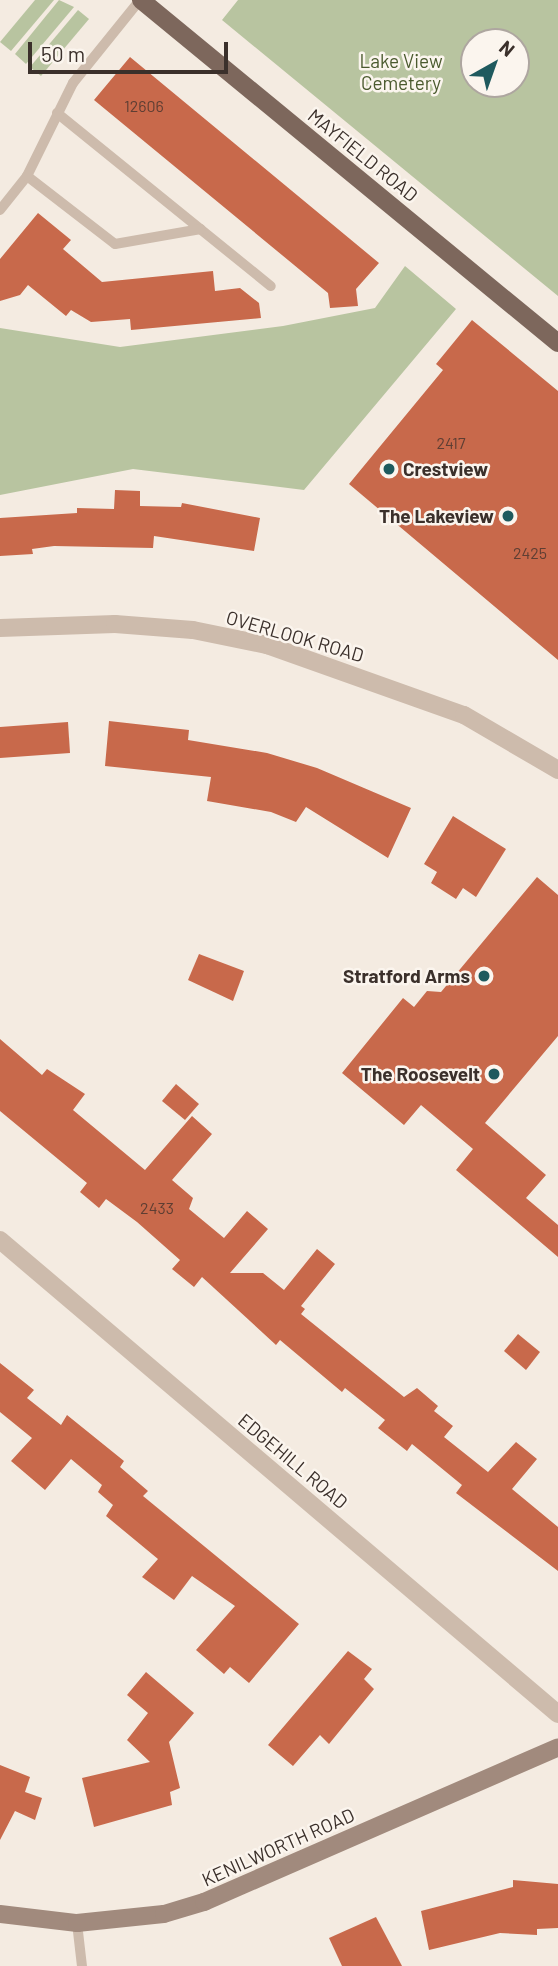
<!DOCTYPE html>
<style>
body{margin:0}
#map{position:relative;width:558px;height:1966px;overflow:hidden;background:#f4ebe1;font-family:Barlow,sans-serif}
div>[style]{position:absolute}
[style*='--x']{left:calc(var(--x)*1px);top:calc(var(--y)*1px);width:calc(var(--w)*1px);rotate:calc(var(--a)*1deg)}
.green>*{inset:0;background:#b8c4a0}
.building>*{inset:0;background:#c8694b}
.service>*{height:10px;margin:-5px;padding:0 5px;transform-origin:5px;border-radius:5px;background:#cdbbac}
.tertiary>*{height:18px;margin:-9px;padding:0 9px;transform-origin:9px;border-radius:9px;background:#cdbbac}
.secondary>*{height:18px;margin:-9px;padding:0 9px;transform-origin:9px;border-radius:9px;background:#a18a7d}
.primary>*{height:18px;margin:-9px;padding:0 9px;transform-origin:9px;border-radius:9px;background:#7d675c}
.dots>*{width:19px;height:19px;translate:-50% -50%;box-sizing:border-box;border:4px solid #fbf5ee;border-radius:50%}
span{translate:-50% -50%;white-space:nowrap;text-align:center;line-height:1.15;-webkit-text-stroke:5px #fbf5ee;paint-order:stroke}
.number-label{font-size:16px;color:#5e3e33}
.number-label span{-webkit-text-stroke-width:0}
.park-label{font-size:19px;color:#4a5a2e}
.street-label{font-size:19px;color:#3b302b}
.poi-label{font-size:19px;color:#3b302b;font-weight:700}
.left{translate:0 -50%;text-align:left}
.right{translate:-100% -50%;text-align:right}
.north{position:absolute;left:460px;top:28px;width:70px;height:70px;box-sizing:border-box;background:#fbf5ee;border:2px solid #aea6a0;border-radius:50%;rotate:40deg;font-size:19px;font-weight:700;line-height:28px;text-align:center;color:#3b302b}
.north::after{content:'';display:block;margin:auto;width:24px;height:32px;background:#1f5a5e;clip-path:polygon(50% 0,100% 100%,50% 72%,0 100%)}
.scale{position:absolute;left:28px;top:42px;width:200px;height:32px;box-sizing:border-box;border:4px solid #3b302b;border-top:0;padding-left:9px;font-size:21px;line-height:24px;white-space:nowrap;color:#3b302b;-webkit-text-stroke:5px #fbf5ee;paint-order:stroke}
</style>
<div id="map">
<div class="green">
<div style="clip-path:polygon(35px 0,54px 0,11px 51px,0 42px)"></div>
<div style="clip-path:polygon(59px 0,74px 7px,26px 64px,15px 54px)"></div>
<div style="clip-path:polygon(evenodd,238px 0,558px 0,558px 296px,222px 20px,238px 0,474px 42px,516px 42px,516px 84px,474px 84px,474px 42px)"></div>
<div style="clip-path:polygon(78px 10px,89px 19px,41px 76px,30px 67px)"></div>
<div style="clip-path:polygon(405px 266px,456px 309px,304px 490px,133px 469px,0 495px,0 328px,120px 347px,283px 326px,375px 308px)"></div>
</div>
<div class="building">
<div style="clip-path:polygon(130px 57px,379px 263px,356px 289px,358px 306px,330px 308px,328px 293px,94px 100px)"></div>
<div style="clip-path:polygon(38px 213px,71px 240px,63px 249px,102px 282px,213px 271px,215px 291px,240px 288px,259px 303px,261px 318px,131px 330px,130px 319px,91px 322px,71px 310px,66px 316px,28px 285px,20px 295px,0 301px,0 259px)"></div>
<div style="clip-path:polygon(472px 320px,558px 391px,558px 660px,349px 484px,443px 370px,436px 364px)"></div>
<div style="clip-path:polygon(115px 490px,140px 491px,140px 506px,181px 507px,182px 503px,260px 518px,254px 551px,154px 536px,153px 548px,54px 546px,32px 549px,33px 554px,0 556px,0 518px,77px 513px,77px 508px,114px 509px)"></div>
<div style="clip-path:polygon(109px 721px,189px 730px,188px 740px,267px 753px,317px 768px,411px 808px,388px 858px,306px 807px,296px 822px,271px 812px,207px 801px,211px 777px,105px 766px)"></div>
<div style="clip-path:polygon(68px 722px,70px 753px,0 758px,0 727px)"></div>
<div style="clip-path:polygon(453px 816px,506px 849px,476px 897px,463px 888px,456px 899px,431px 883px,437px 872px,424px 864px)"></div>
<div style="clip-path:polygon(537px 877px,558px 895px,558px 1036px,485px 1123px,546px 1175px,526px 1198px,558px 1225px,558px 1257px,456px 1170px,473px 1149px,421px 1105px,404px 1125px,342px 1073px,403px 998px,414px 1007px,427px 991px,441px 992px)"></div>
<div style="clip-path:polygon(199px 954px,244px 971px,233px 1001px,188px 980px)"></div>
<div style="clip-path:polygon(0 1039px,42px 1075px,47px 1069px,85px 1094px,73px 1110px,145px 1170px,192px 1116px,212px 1134px,172px 1180px,193px 1198px,189px 1209px,224px 1238px,247px 1211px,268px 1229px,230px 1273px,263px 1273px,284px 1290px,317px 1249px,335px 1264px,301px 1306px,305px 1309px,301px 1314px,404px 1397px,417px 1388px,438px 1406px,434px 1411px,453px 1426px,444px 1437px,488px 1472px,516px 1442px,537px 1459px,512px 1489px,558px 1527px,558px 1571px,456px 1493px,462px 1485px,412px 1444px,407px 1451px,378px 1428px,385px 1420px,345px 1388px,342px 1392px,280px 1340px,276px 1345px,202px 1277px,194px 1287px,172px 1269px,180px 1260px,137px 1222px,106px 1199px,99px 1208px,80px 1192px,87px 1183px,0 1111px)"></div>
<div style="clip-path:polygon(176px 1084px,199px 1104px,185px 1120px,162px 1101px)"></div>
<div style="clip-path:polygon(518px 1334px,540px 1352px,526px 1370px,504px 1351px)"></div>
<div style="clip-path:polygon(0 1363px,34px 1390px,27px 1398px,61px 1425px,67px 1415px,124px 1461px,120px 1467px,148px 1491px,143px 1496px,299px 1624px,249px 1683px,230px 1667px,224px 1674px,196px 1650px,235px 1606px,192px 1576px,174px 1600px,142px 1577px,158px 1559px,106px 1516px,113px 1505px,98px 1492px,102px 1485px,71px 1459px,45px 1490px,11px 1461px,32px 1438px,0 1412px)"></div>
<div style="clip-path:polygon(348px 1651px,372px 1669px,364px 1679px,374px 1689px,329px 1744px,320px 1735px,293px 1766px,268px 1745px)"></div>
<div style="clip-path:polygon(146px 1672px,194px 1713px,169px 1742px,180px 1788px,170px 1792px,172px 1805px,94px 1827px,82px 1778px,150px 1762px,127px 1740px,148px 1713px,127px 1695px)"></div>
<div style="clip-path:polygon(0 1765px,30px 1777px,25px 1792px,42px 1798px,35px 1820px,15px 1811px,0 1840px)"></div>
<div style="clip-path:polygon(513px 1880px,558px 1884px,558px 1928px,537px 1929px,537px 1935px,500px 1933px,429px 1950px,421px 1911px,513px 1887px)"></div>
<div style="clip-path:polygon(376px 1917px,402px 1966px,342px 1966px,329px 1938px)"></div>
</div>
<div class="service">
<div style="--x:57;--y:113;--w:275;--a:39"></div>
<div style="--x:27;--y:176;--w:111;--a:37.7"></div>
<div style="--x:115;--y:244;--w:87;--a:-9.9"></div>
<div style="--x:0;--y:210;--w:43;--a:-51.5"></div>
<div style="--x:27;--y:176;--w:104;--a:-63.7"></div>
<div style="--x:73;--y:83;--w:107;--a:-51.1"></div>
<div style="--x:77;--y:1923;--w:43;--a:83.4"></div>
</div>
<div class="tertiary">
<div style="--x:0;--y:628;--w:115;--a:-2"></div>
<div style="--x:115;--y:624;--w:78;--a:4.4"></div>
<div style="--x:193;--y:630;--w:76;--a:11.5"></div>
<div style="--x:267;--y:645;--w:209;--a:19.6"></div>
<div style="--x:464;--y:715;--w:109;--a:30.3"></div>
<div style="--x:0;--y:1240;--w:732;--a:40.35"></div>
</div>
<div class="secondary">
<div style="--x:0;--y:1914;--w:78;--a:6.7"></div>
<div style="--x:77;--y:1923;--w:87;--a:-5.9"></div>
<div style="--x:164;--y:1914;--w:42;--a:-16.7"></div>
<div style="--x:204;--y:1902;--w:386;--a:-23.6"></div>
</div>
<div class="primary">
<div style="--x:141;--y:0;--w:540;--a:39.44"></div>
</div>
<div class="dots">
<div style="left:389px;top:469px;background:#1f5a5e"></div>
<div style="left:508px;top:516px;background:#1f5a5e"></div>
<div style="left:484px;top:976px;background:#1f5a5e"></div>
<div style="left:494px;top:1074px;background:#1f5a5e"></div>
</div>
<div class="number-label">
<span style="left:144px;top:106px">12606</span>
<span style="left:451px;top:443px">2417</span>
<span style="left:530px;top:553px">2425</span>
<span style="left:157px;top:1208px">2433</span>
</div>
<div class="park-label">
<span style="left:401px;top:72px">Lake View<br>Cemetery</span>
</div>
<div class="street-label">
<span style="left:363px;top:155px;rotate:39deg">MAYFIELD ROAD</span>
<span style="left:295px;top:636px;rotate:16deg">OVERLOOK ROAD</span>
<span style="left:293px;top:1461px;rotate:40deg">EDGEHILL ROAD</span>
<span style="left:278px;top:1847px;rotate:-24deg">KENILWORTH ROAD</span>
</div>
<div class="poi-label">
<span class="left" style="left:403px;top:469px">Crestview</span>
<span class="right" style="left:494px;top:516px">The Lakeview</span>
<span class="right" style="left:470px;top:976px">Stratford Arms</span>
<span class="right" style="left:480px;top:1074px">The Roosevelt</span>
</div>
<div class="north">N</div>
<div class="scale">50 m</div>
</div>
